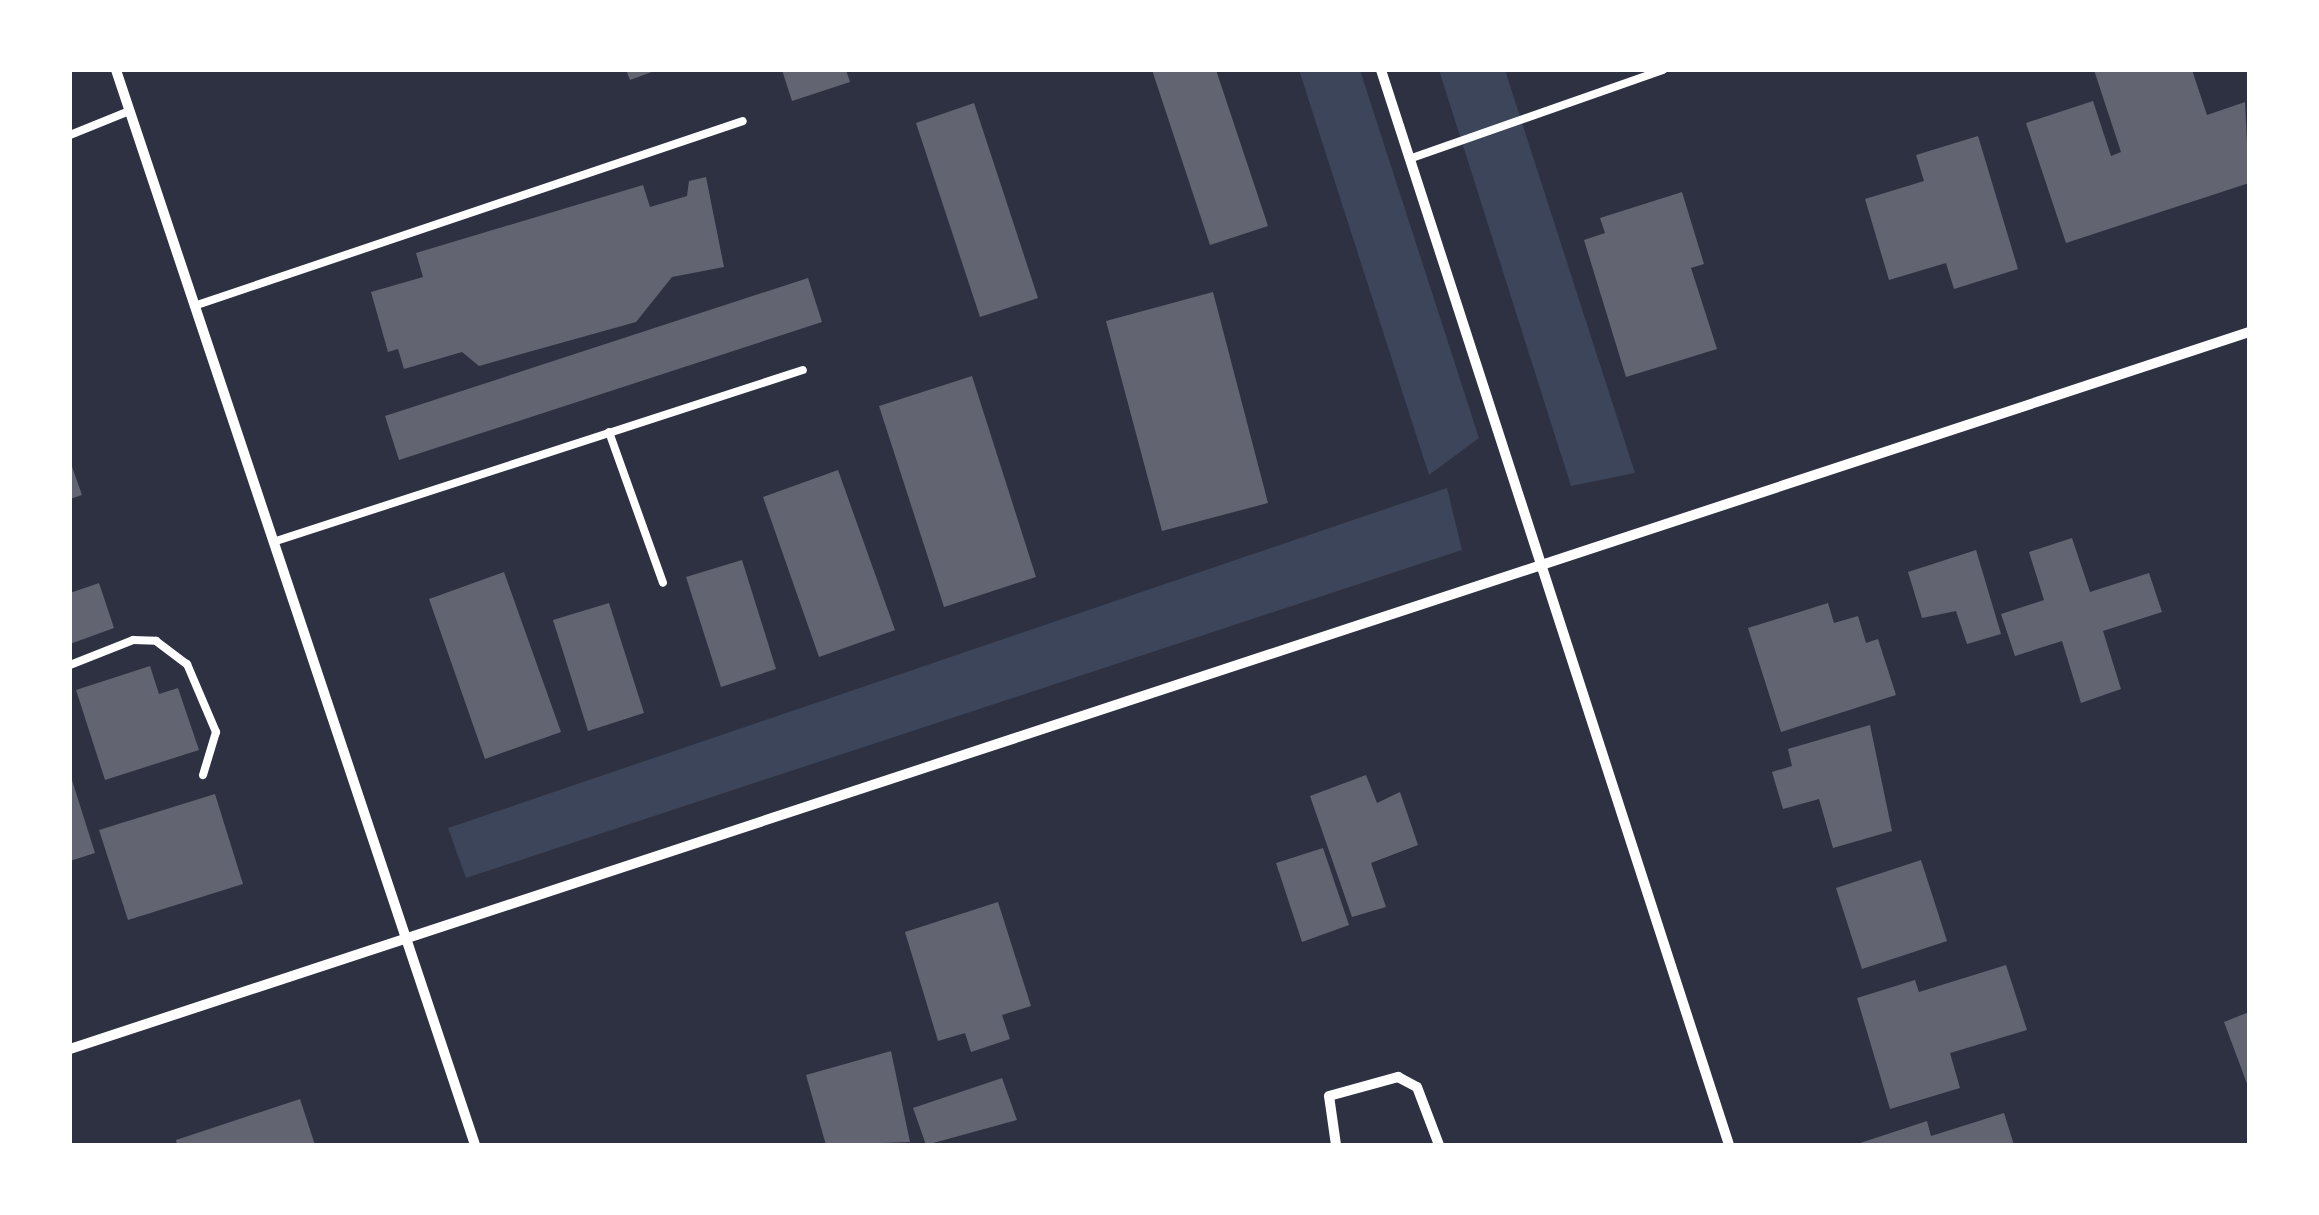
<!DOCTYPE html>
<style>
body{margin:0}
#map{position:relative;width:2319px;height:1215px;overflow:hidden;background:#2d3142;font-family:Overpass,sans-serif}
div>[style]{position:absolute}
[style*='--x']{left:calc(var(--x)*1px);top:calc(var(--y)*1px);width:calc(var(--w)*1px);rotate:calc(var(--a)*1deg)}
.green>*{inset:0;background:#3c4559}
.building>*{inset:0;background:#626471}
.service>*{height:8px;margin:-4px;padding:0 4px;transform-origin:4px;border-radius:4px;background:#fff}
.minor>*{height:10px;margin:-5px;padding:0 5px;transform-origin:5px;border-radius:5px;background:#fff}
span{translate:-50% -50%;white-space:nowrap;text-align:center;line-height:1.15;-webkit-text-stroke:10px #fff;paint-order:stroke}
.frame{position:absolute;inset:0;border:72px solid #fff;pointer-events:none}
</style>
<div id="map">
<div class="green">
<div style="clip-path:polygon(1299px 70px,1360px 70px,1479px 438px,1429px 475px)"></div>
<div style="clip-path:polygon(1439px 70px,1505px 70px,1635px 473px,1571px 486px)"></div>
<div style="clip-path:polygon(1447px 488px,1462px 550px,466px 878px,448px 828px)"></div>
</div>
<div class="building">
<div style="clip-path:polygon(626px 70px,657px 70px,630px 80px)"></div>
<div style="clip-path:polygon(782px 70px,846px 70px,850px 82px,792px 101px)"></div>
<div style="clip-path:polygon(1152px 70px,1216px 70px,1268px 226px,1210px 245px)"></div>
<div style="clip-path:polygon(2094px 70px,2192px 70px,2207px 115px,2245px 102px,2249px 183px,2066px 243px,2026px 123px,2093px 101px,2111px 156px,2121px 152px)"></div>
<div style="clip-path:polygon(974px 103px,1038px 298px,980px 317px,916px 123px)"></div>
<div style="clip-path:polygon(1978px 136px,2018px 269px,1954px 289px,1946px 263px,1889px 280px,1865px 199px,1924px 181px,1916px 155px)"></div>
<div style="clip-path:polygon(706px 177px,724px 267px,672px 277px,636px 322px,479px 366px,462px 352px,404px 369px,398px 349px,388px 352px,371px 292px,423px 277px,416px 253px,643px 185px,650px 207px,687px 196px,689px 181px)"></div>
<div style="clip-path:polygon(1682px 192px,1704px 264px,1691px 268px,1717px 349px,1626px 377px,1584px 240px,1605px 233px,1600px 218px)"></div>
<div style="clip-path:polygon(808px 278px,822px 322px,399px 460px,385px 416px)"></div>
<div style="clip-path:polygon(1213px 292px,1268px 503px,1162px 531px,1106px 321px)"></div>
<div style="clip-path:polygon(972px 376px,1036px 577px,944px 607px,879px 406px)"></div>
<div style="clip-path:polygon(70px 461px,82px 495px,70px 499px)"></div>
<div style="clip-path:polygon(838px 470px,895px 630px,819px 657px,763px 497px)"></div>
<div style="clip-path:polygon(2072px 538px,2090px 592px,2149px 573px,2162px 612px,2103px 631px,2121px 689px,2081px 703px,2062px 641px,2015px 656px,2001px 614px,2044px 600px,2029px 552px)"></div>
<div style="clip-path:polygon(1976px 550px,2001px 634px,1967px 644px,1956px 611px,1922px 618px,1908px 572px)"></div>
<div style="clip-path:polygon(742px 560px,776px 669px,721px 687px,686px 577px)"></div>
<div style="clip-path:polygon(504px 572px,561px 732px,485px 759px,429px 599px)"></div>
<div style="clip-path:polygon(99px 583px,114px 628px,70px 644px,70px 593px)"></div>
<div style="clip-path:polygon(609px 603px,644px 713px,588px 731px,553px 620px)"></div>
<div style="clip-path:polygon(1828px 603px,1834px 623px,1858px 616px,1866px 643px,1878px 639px,1896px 695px,1781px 732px,1748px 628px)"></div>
<div style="clip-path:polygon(150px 666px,159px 694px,178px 688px,199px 750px,105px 780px,76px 690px)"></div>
<div style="clip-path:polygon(1870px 725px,1892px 831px,1833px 848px,1819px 799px,1783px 809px,1772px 772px,1792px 766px,1788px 749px)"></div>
<div style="clip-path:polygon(1366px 775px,1377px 803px,1400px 792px,1418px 845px,1371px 863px,1386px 907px,1352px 917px,1310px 796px)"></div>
<div style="clip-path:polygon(71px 777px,95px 853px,70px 861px,70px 778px)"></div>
<div style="clip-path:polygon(215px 794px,243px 884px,128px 920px,99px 830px)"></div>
<div style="clip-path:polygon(1323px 848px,1349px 925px,1302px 942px,1276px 863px)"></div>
<div style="clip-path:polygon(1921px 860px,1947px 941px,1862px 969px,1836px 888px)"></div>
<div style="clip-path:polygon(998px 902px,1031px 1006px,1002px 1015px,1010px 1039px,971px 1052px,965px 1033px,938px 1041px,905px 932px)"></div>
<div style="clip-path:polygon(2006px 965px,2027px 1030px,1950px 1053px,1960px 1088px,1890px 1109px,1857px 998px,1915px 980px,1919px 992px)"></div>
<div style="clip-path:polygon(2249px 1012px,2249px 1089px,2224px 1022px)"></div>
<div style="clip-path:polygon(891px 1051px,910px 1142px,826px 1145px,806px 1075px)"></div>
<div style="clip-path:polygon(1002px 1078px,1017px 1120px,926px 1145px,913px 1108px)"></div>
<div style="clip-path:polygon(300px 1099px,315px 1145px,177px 1145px,176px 1140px)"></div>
<div style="clip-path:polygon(2004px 1113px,2014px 1145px,1854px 1145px,1927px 1121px,1931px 1136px)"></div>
</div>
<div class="service">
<div style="--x:70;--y:135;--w:64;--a:-22.1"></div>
<div style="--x:1409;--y:159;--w:269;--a:-19.3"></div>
<div style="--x:194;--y:306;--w:579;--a:-18.62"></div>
<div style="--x:609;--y:432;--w:160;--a:70.3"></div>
<div style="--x:273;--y:542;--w:557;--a:-17.98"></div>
<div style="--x:70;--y:665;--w:68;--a:-21.6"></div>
<div style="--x:133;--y:640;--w:23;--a:2"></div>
<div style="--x:156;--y:641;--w:39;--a:37"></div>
<div style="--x:187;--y:664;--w:74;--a:66.9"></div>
<div style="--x:216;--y:732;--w:45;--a:106.8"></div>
</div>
<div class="minor">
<div style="--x:116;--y:70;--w:1133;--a:71.53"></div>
<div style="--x:1381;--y:70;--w:1130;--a:72.06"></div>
<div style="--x:70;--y:1049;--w:2294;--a:-18.21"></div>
<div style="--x:1336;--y:1145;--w:49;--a:-98.1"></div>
<div style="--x:1329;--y:1096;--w:72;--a:-15.4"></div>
<div style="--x:1398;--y:1077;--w:21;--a:28"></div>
<div style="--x:1417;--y:1087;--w:62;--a:69.2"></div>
</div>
<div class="frame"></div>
</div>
